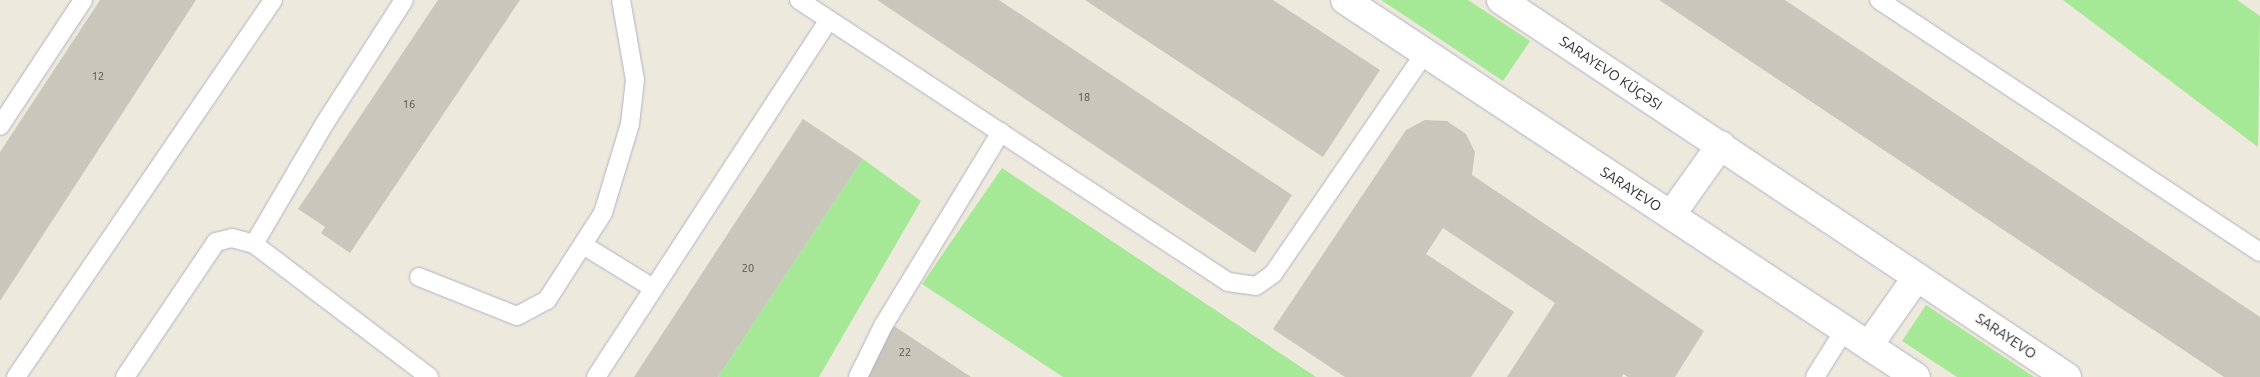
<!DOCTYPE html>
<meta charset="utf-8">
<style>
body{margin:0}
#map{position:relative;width:2260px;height:377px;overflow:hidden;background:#eee9dd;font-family:Ubuntu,sans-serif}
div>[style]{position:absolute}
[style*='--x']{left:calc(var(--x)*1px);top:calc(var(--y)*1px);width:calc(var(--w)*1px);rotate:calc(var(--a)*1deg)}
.green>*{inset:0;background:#a5e896}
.building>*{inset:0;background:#c9c7bb}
.roads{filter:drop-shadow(0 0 1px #b1b2c0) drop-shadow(0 0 1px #b1b2c0)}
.service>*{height:18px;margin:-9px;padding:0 9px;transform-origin:9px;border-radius:9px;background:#fff}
.minor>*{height:28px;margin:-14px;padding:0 14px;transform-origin:14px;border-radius:14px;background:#fff}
.tertiary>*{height:28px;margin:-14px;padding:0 14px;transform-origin:14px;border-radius:14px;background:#fff}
span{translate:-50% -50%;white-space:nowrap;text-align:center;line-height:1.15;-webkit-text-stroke:4.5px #fff;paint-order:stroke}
.number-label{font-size:11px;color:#535350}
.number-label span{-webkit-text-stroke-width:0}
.street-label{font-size:14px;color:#2c2c2c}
</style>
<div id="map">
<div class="green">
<div style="clip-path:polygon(1381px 0,1468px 0,1530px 41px,1503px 81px)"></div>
<div style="clip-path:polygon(2063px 0,2237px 0,2260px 16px,2258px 147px)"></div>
<div style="clip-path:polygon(863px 159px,921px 201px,819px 377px,718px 377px)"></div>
<div style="clip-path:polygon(1002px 168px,1316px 377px,1063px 377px,922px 284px)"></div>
<div style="clip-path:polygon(1926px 305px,2034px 377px,1957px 377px,1902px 341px)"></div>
</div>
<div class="building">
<div style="clip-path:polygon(100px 0,196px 0,0 301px,0 152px)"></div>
<div style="clip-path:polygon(438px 0,520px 0,350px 253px,321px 233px,325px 227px,298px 209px)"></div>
<div style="clip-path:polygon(877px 0,999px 0,1292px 195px,1255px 253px)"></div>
<div style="clip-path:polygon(1085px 0,1273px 0,1380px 70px,1323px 157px)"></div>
<div style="clip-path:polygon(1659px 0,1785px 0,2260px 317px,2260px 377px,2224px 377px)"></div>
<div style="clip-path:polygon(803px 119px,863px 159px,718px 377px,634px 377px)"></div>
<div style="clip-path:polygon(1425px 120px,1447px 121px,1466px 134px,1475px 152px,1472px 175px,1704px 331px,1675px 377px,1628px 377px,1623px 374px,1622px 377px,1507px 377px,1555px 303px,1443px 228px,1426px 254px,1514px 312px,1471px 377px,1345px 377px,1273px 329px,1406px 130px)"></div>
<div style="clip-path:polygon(894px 326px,971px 377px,861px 377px)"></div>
</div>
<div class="roads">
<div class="service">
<div style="--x:799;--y:0;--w:513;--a:33.32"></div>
<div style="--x:1228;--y:282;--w:28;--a:8"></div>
<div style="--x:1256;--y:286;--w:21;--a:-35"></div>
<div style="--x:1273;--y:274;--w:268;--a:-55.5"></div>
<div style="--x:1879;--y:0;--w:457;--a:33.5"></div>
<div style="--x:0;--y:126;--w:151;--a:-56.6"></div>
<div style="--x:254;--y:244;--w:140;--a:-59.6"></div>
<div style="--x:325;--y:123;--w:146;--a:-57.3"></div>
<div style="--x:583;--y:245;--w:82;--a:31.6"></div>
<div style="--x:419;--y:277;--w:105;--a:21.7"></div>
<div style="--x:517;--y:316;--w:34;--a:-28"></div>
<div style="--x:547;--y:300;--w:103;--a:-57.2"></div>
<div style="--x:603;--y:213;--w:93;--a:-73.1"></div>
<div style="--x:630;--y:124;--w:44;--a:-83.5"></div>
<div style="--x:635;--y:80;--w:81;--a:-99.9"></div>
<div style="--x:16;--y:377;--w:456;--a:-55.7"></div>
<div style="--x:125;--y:377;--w:163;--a:-56"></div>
<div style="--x:216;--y:242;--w:16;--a:-14"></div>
<div style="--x:232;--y:238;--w:23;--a:15"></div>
<div style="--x:254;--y:244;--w:220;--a:37.2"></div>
<div style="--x:596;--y:377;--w:426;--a:-56.9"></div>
<div style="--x:858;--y:377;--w:57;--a:-63.9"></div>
<div style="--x:883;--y:326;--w:227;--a:-58.7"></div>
<div style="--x:1815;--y:377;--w:57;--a:-58"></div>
</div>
<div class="minor">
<div style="--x:1671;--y:215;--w:86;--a:-54.5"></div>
</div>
<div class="tertiary">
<div style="--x:1345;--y:0;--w:684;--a:33.43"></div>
<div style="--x:1501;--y:0;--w:680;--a:33.67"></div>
<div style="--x:1869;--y:345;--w:83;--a:-54.8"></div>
</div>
</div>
<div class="number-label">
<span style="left:98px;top:76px">12</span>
<span style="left:1084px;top:97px">18</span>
<span style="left:409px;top:104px">16</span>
<span style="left:748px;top:268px">20</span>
<span style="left:905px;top:352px">22</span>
</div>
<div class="street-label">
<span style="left:1611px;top:73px;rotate:34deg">SARAYEVO KÜÇƏSI</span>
<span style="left:1631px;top:189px;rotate:33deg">SARAYEVO</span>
<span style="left:2006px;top:336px;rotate:34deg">SARAYEVO</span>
</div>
</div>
